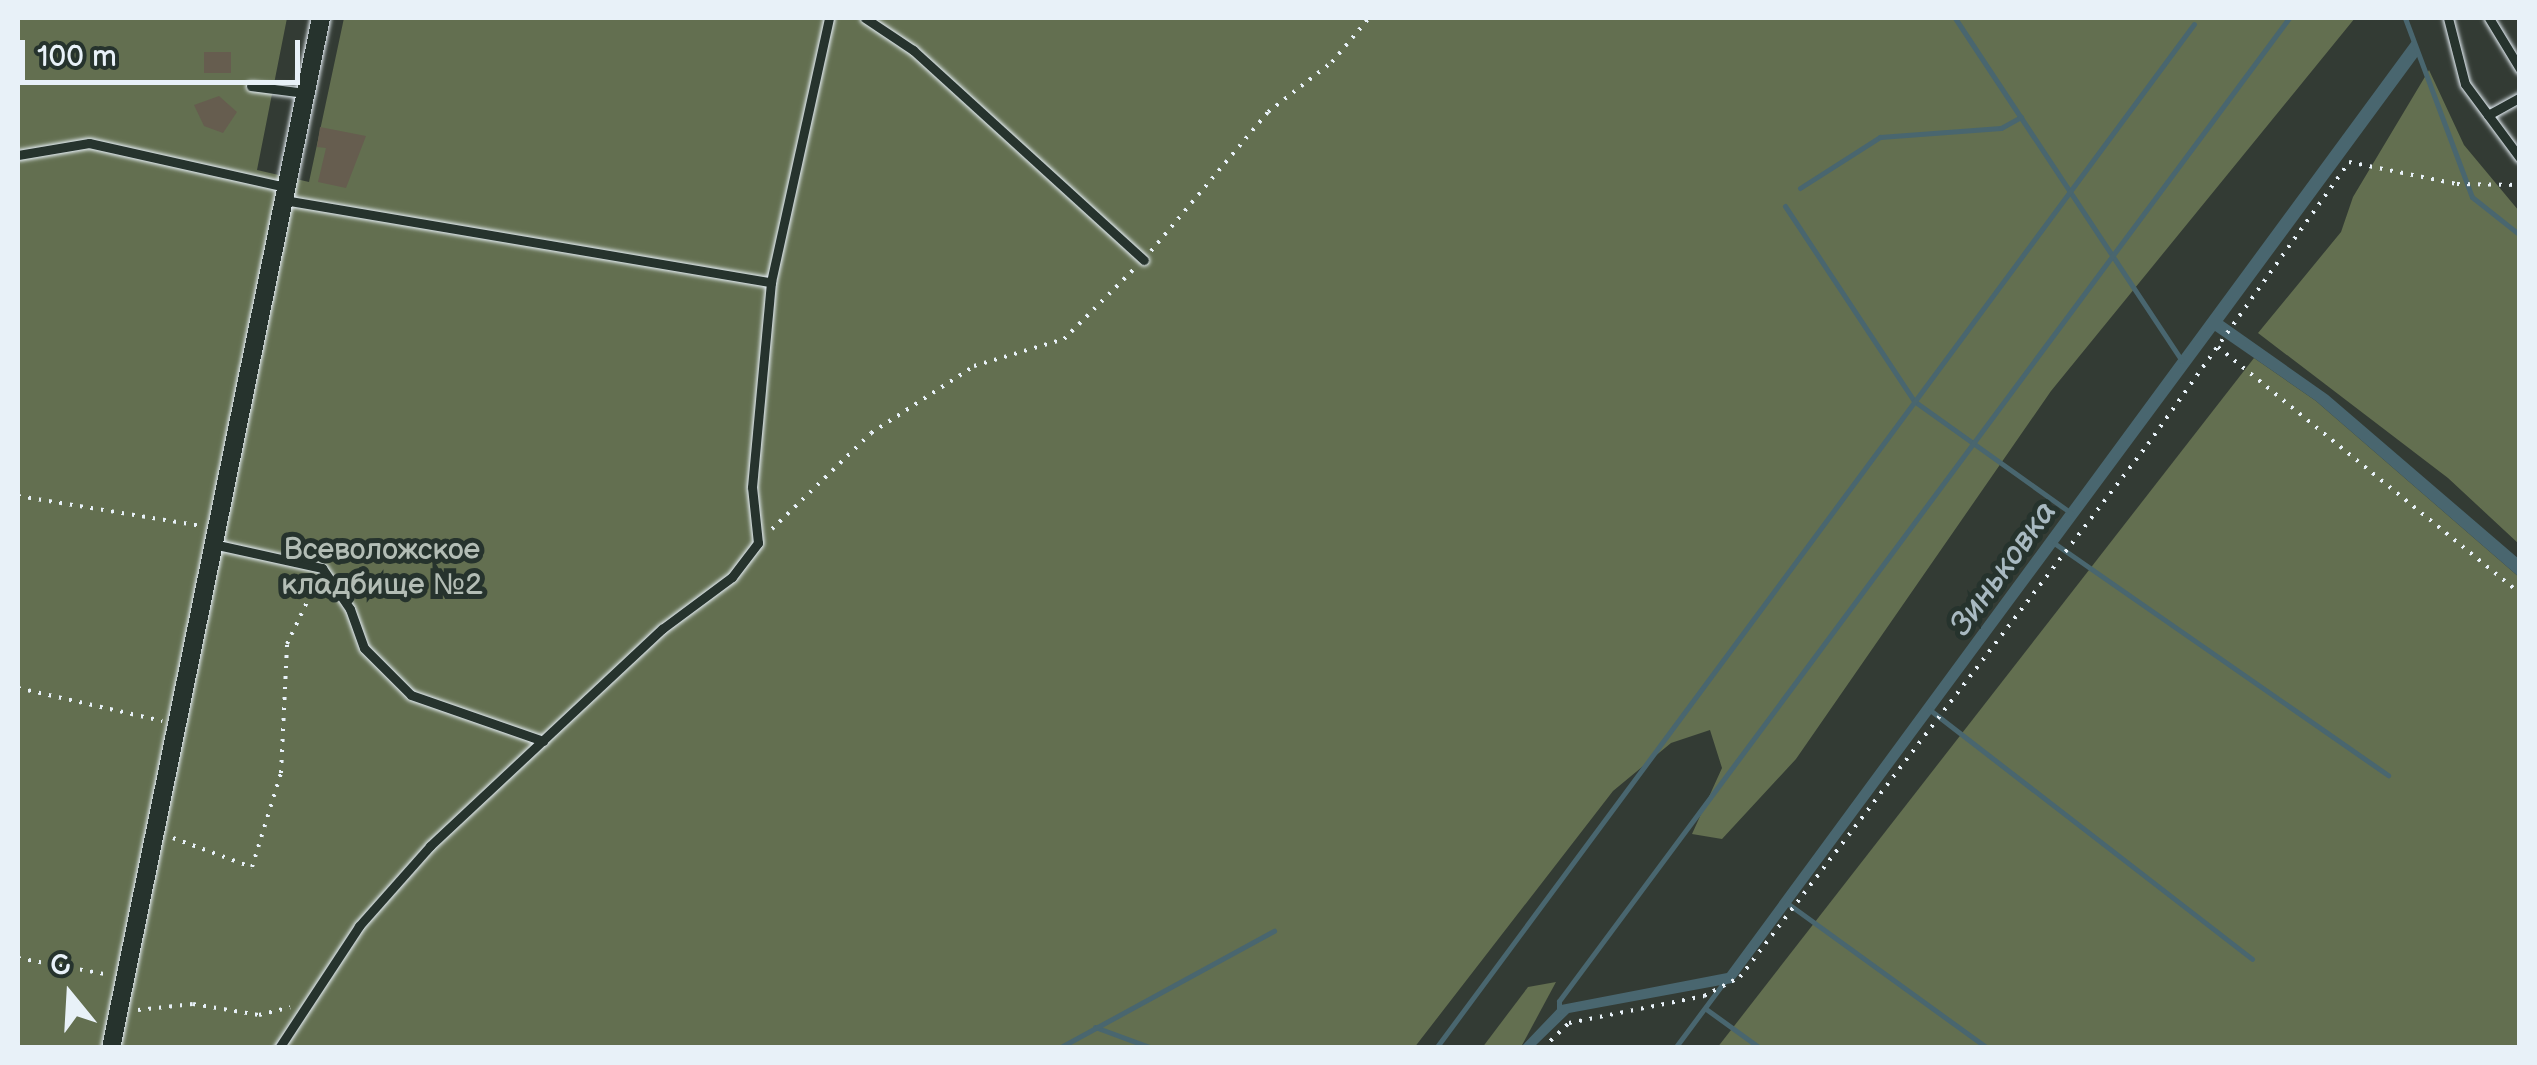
<!DOCTYPE html>
<meta charset="utf-8">
<style>
body{margin:0}
#map{position:relative;width:2537px;height:1065px;overflow:hidden;background:#333b34;font-family:"Balsamiq Sans",sans-serif}
div>[style]{position:absolute}
[style*='--x']{left:calc(var(--x)*1px);top:calc(var(--y)*1px);width:calc(var(--w)*1px);rotate:calc(var(--a)*1deg)}
.green>*{inset:0;background:#636f50}
.water>*{inset:0;background:#49666f}
.stream>*{height:5px;margin:-2.5px;padding:0 2.5px;transform-origin:2.5px;border-radius:2.5px;background:#49666f}
.building>*{inset:0;background:#665d4f}
.path>*{height:4px;margin-top:-2px;transform-origin:0;background:repeating-linear-gradient(90deg,#e8f1f8 0 2.5px,transparent 0 10.5px)}
.roads{filter:drop-shadow(0 0 2px #e8f1f8) drop-shadow(0 0 2px #e8f1f8)}
.service>*{height:9px;margin:-4.5px;padding:0 4.5px;transform-origin:4.5px;border-radius:4.5px;background:#26332d}
.minor>*{height:18px;margin:-9px;padding:0 9px;transform-origin:9px;border-radius:9px;background:#26332d}
span{translate:-50% -50%;white-space:nowrap;text-align:center;line-height:1.15;-webkit-text-stroke:10px #26332d;paint-order:stroke}
.park-label{font-size:30px;color:#b3bdb5}
.water-label{font-size:32px;color:#a8b9c1;font-style:italic}
.frame{position:absolute;inset:0;border:20px solid #e8f1f8;pointer-events:none}
.north{position:absolute;left:20px;top:945px;width:100px;height:100px;-webkit-text-stroke:8px #26332d;paint-order:stroke;rotate:342deg;font-size:28px;font-weight:700;line-height:40px;text-align:center;color:#e8f1f8}
.north::after{content:'';display:block;margin:auto;width:35px;height:45px;background:#e8f1f8;clip-path:polygon(50% 0,100% 100%,50% 72%,0 100%)}
.scale{position:absolute;left:20px;top:40px;width:280px;height:45px;box-sizing:border-box;border:5px solid #e8f1f8;border-top:0;padding-left:12px;font-size:30px;line-height:35px;white-space:nowrap;color:#e8f1f8;-webkit-text-stroke:8px #26332d;paint-order:stroke}
</style>
<div id="map">
<div class="green">
<div style="clip-path:polygon(18px 18px,287px 18px,257px 170px,309px 182px,344px 18px,2355px 18px,2051px 391px,1796px 759px,1722px 839px,1692px 834px,1722px 768px,1710px 730px,1671px 743px,1613px 791px,1414px 1048px,18px 1047px)"></div>
<div style="clip-path:polygon(2429px 70px,2464px 145px,2519px 211px,2519px 544px,2448px 478px,2258px 333px,2341px 232px,2353px 197px)"></div>
<div style="clip-path:polygon(2254px 358px,2316px 401px,2519px 577px,2519px 1047px,1717px 1048px)"></div>
<div style="clip-path:polygon(1556px 982px,1521px 1047px,1482px 1048px,1528px 987px)"></div>
</div>
<div class="water">
<div style="clip-path:polygon(2412px 41px,2418px 56px,2223px 321px,2328px 395px,2519px 559px,2519px 577px,2316px 401px,2215px 331px,1732px 983px,1569px 1013px,1534px 1047px,1521px 1047px,1561px 1005px,1727px 973px)"></div>
</div>
<div class="stream">
<div style="--x:1955;--y:18;--w:411;--a:56.5"></div>
<div style="--x:2405;--y:18;--w:191;--a:69.5"></div>
<div style="--x:2472;--y:197;--w:61;--a:38.4"></div>
<div style="--x:1800;--y:188;--w:95;--a:-32.5"></div>
<div style="--x:1880;--y:137;--w:121;--a:-4.3"></div>
<div style="--x:2001;--y:128;--w:23;--a:-29"></div>
<div style="--x:1785;--y:206;--w:234;--a:56.5"></div>
<div style="--x:1914;--y:401;--w:193;--a:35.5"></div>
<div style="--x:2054;--y:543;--w:407;--a:34.8"></div>
<div style="--x:1930;--y:710;--w:407;--a:37.7"></div>
<div style="--x:1787;--y:903;--w:247;--a:35.9"></div>
<div style="--x:1706;--y:1009;--w:67;--a:35.8"></div>
<div style="--x:1559;--y:1011;--w:10;--a:-90"></div>
<div style="--x:1559;--y:1001;--w:1224;--a:-53.4"></div>
<div style="--x:1095;--y:1027;--w:61;--a:20.2"></div>
<div style="--x:1059;--y:1048;--w:245;--a:-28.6"></div>
<div style="--x:1436;--y:1048;--w:1274;--a:-53.49"></div>
<div style="--x:1675;--y:1048;--w:82;--a:-53.4"></div>
</div>
<div class="building">
<div style="clip-path:polygon(204px 52px,231px 52px,231px 73px,204px 73px)"></div>
<div style="clip-path:polygon(219px 96px,237px 112px,223px 133px,204px 126px,194px 105px)"></div>
<div style="clip-path:polygon(320px 127px,366px 136px,346px 188px,318px 182px,326px 148px,317px 147px)"></div>
</div>
<div class="path">
<div style="--x:1151;--y:251;--w:182;--a:-49.9"></div>
<div style="--x:1268;--y:112;--w:81;--a:-38"></div>
<div style="--x:1332;--y:62;--w:57;--a:-49.9"></div>
<div style="--x:2218;--y:347;--w:390;--a:39.2"></div>
<div style="--x:18;--y:496;--w:186;--a:9.3"></div>
<div style="--x:772;--y:529;--w:138;--a:-44.1"></div>
<div style="--x:871;--y:433;--w:123;--a:-33"></div>
<div style="--x:974;--y:366;--w:94;--a:-16.7"></div>
<div style="--x:1064;--y:339;--w:99;--a:-45"></div>
<div style="--x:18;--y:688;--w:148;--a:12.9"></div>
<div style="--x:173;--y:838;--w:84;--a:20.2"></div>
<div style="--x:252;--y:867;--w:98;--a:-72.9"></div>
<div style="--x:281;--y:773;--w:129;--a:-87.3"></div>
<div style="--x:287;--y:644;--w:70;--a:-64.5"></div>
<div style="--x:18;--y:958;--w:94;--a:10.5"></div>
<div style="--x:138;--y:1010;--w:55;--a:-6.2"></div>
<div style="--x:193;--y:1004;--w:67;--a:9.5"></div>
<div style="--x:259;--y:1015;--w:32;--a:-14"></div>
<div style="--x:1543;--y:1048;--w:36;--a:-44"></div>
<div style="--x:1569;--y:1023;--w:138;--a:-11.3"></div>
<div style="--x:1704;--y:996;--w:41;--a:-27.8"></div>
<div style="--x:1740;--y:977;--w:671;--a:-52.57"></div>
<div style="--x:2148;--y:444;--w:346;--a:-54.5"></div>
<div style="--x:2349;--y:162;--w:110;--a:11.5"></div>
<div style="--x:2457;--y:184;--w:63;--a:0.9"></div>
</div>
<div class="roads">
<div class="service">
<div style="--x:865;--y:18;--w:58;--a:33.7"></div>
<div style="--x:913;--y:50;--w:312;--a:42.3"></div>
<div style="--x:2448;--y:18;--w:68;--a:75.6"></div>
<div style="--x:2465;--y:84;--w:92;--a:53.4"></div>
<div style="--x:2489;--y:18;--w:60;--a:58.7"></div>
<div style="--x:251;--y:86;--w:54;--a:7.4"></div>
<div style="--x:2488;--y:115;--w:37;--a:-29"></div>
<div style="--x:18;--y:155;--w:72;--a:-9.6"></div>
<div style="--x:89;--y:143;--w:202;--a:12.6"></div>
<div style="--x:284;--y:200;--w:494;--a:9.6"></div>
<div style="--x:213;--y:544;--w:112;--a:12.4"></div>
<div style="--x:322;--y:568;--w:50;--a:55.7"></div>
<div style="--x:350;--y:609;--w:41;--a:70.3"></div>
<div style="--x:364;--y:648;--w:66;--a:45"></div>
<div style="--x:411;--y:695;--w:140;--a:19.2"></div>
<div style="--x:279;--y:1048;--w:146;--a:-56.7"></div>
<div style="--x:359;--y:926;--w:107;--a:-48.4"></div>
<div style="--x:430;--y:846;--w:318;--a:-43.1"></div>
<div style="--x:662;--y:629;--w:87;--a:-36.6"></div>
<div style="--x:732;--y:577;--w:43;--a:-52.6"></div>
<div style="--x:758;--y:543;--w:56;--a:-96.1"></div>
<div style="--x:752;--y:487;--w:206;--a:-84.7"></div>
<div style="--x:771;--y:282;--w:270;--a:-77.6"></div>
</div>
<div class="minor">
<div style="--x:111;--y:1048;--w:1051;--a:-78.48"></div>
</div>
</div>
<div class="park-label">
<span style="left:382px;top:567px">Всеволожское<br>кладбище №2</span>
</div>
<div class="water-label">
<span style="left:2004px;top:569px;rotate:-54deg">Зиньковка</span>
</div>
<div class="frame"></div>
<div class="north">С</div>
<div class="scale">100 m</div>
</div>
